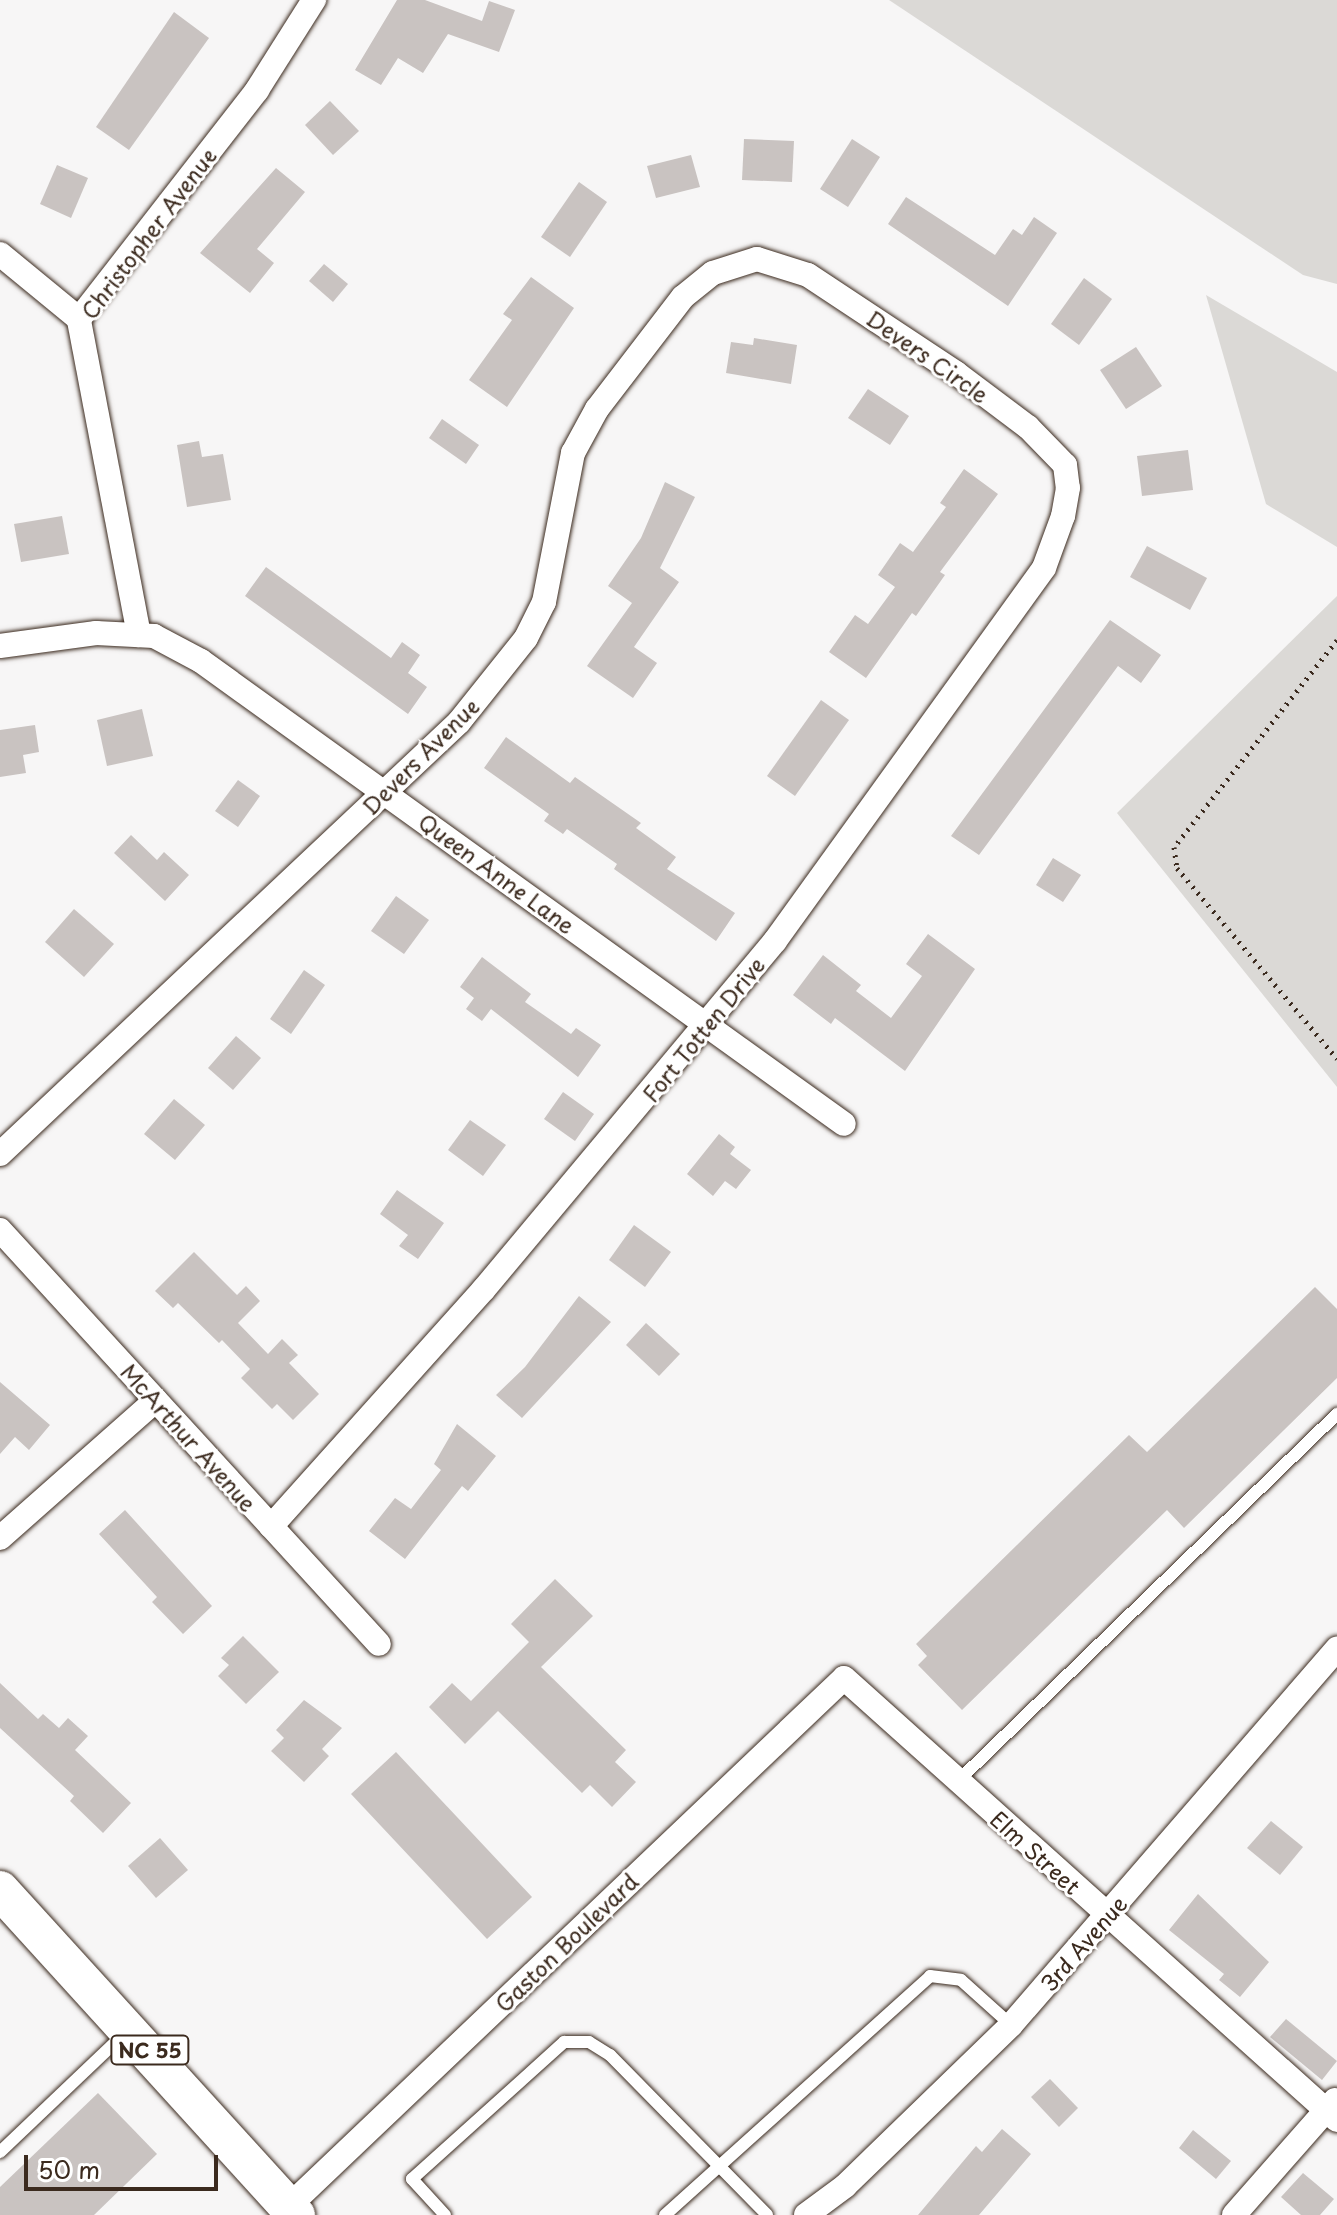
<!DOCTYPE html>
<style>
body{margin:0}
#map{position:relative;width:1337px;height:2215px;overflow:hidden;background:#f7f6f6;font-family:"Playpen Sans",sans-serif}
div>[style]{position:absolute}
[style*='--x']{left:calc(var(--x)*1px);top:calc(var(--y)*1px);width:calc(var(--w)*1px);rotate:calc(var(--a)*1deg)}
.green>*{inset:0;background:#dbd9d6}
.building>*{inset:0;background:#c9c3c1}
.path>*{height:5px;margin-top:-2.5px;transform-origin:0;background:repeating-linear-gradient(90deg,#3b2a1e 0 2px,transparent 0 8px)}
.roads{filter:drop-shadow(0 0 2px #3b2a1e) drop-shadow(0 0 2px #3b2a1e)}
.service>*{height:12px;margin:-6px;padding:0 6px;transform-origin:6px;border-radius:6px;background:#fff}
.minor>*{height:24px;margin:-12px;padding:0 12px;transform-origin:12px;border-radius:12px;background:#fff}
.primary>*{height:38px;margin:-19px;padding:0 19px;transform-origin:19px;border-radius:19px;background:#fff}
span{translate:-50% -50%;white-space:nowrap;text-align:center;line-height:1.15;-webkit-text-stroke:6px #fff;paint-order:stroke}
.shield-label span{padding:2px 6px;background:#fff;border:2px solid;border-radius:6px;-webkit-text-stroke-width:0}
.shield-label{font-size:20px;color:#3b2a1e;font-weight:700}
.street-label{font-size:22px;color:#3b2a1e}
.scale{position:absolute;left:24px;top:2155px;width:194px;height:36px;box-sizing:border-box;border:4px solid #3b2a1e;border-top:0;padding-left:10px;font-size:24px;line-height:28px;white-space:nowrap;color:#3b2a1e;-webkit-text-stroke:6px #fff;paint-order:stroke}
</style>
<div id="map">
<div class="green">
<div style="clip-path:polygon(889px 0,1337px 0,1337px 284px,1303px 275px)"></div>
<div style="clip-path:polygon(1206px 295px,1337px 372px,1337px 547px,1266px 504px)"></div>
<div style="clip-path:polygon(1337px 596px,1337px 1087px,1117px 813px)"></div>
</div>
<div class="building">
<div style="clip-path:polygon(397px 0,425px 0,482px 21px,489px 1px,515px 10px,499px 52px,448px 34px,423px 73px,398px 58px,381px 85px,355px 70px)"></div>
<div style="clip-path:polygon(174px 12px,209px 38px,129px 150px,96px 127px)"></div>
<div style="clip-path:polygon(330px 101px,359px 131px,333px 155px,305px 125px)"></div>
<div style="clip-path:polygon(744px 139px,794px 141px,792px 182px,742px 180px)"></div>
<div style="clip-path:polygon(852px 139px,880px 157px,848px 207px,820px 189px)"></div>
<div style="clip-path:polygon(691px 155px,700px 187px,656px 198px,647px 166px)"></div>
<div style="clip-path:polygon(57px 165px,88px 178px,71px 218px,40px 204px)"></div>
<div style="clip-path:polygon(276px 168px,305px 192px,257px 249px,274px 263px,250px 293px,200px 253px)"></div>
<div style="clip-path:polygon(579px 182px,607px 202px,570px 257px,541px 237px)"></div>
<div style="clip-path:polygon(906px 197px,995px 255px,1013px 229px,1022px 235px,1034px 217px,1057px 233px,1008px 306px,888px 224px)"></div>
<div style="clip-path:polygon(324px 264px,348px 284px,333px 302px,309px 281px)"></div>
<div style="clip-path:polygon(531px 277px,574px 308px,507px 407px,469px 380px,512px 320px,503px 314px)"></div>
<div style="clip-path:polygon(1084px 278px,1112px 299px,1079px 345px,1051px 324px)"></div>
<div style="clip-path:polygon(754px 338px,797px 345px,791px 384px,726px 373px,731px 342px,753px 345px)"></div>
<div style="clip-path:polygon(1136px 347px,1162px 386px,1126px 409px,1100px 370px)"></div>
<div style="clip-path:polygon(868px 389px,909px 416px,890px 445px,848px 418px)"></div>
<div style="clip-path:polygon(442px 419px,479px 445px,466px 464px,429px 438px)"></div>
<div style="clip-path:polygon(199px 441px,202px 457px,223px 454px,231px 500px,187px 507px,177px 445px)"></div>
<div style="clip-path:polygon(1188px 450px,1193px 490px,1142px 496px,1137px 456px)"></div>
<div style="clip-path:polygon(964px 469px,998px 494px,940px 572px,945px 575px,916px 616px,912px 613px,866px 678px,829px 652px,855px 615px,868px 624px,895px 587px,878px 575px,900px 543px,913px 552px,946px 507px,940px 503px)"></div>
<div style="clip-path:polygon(665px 482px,695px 497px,660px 568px,679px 582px,634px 647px,657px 663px,633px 698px,587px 666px,632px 603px,608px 586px,641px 538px)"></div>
<div style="clip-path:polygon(62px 516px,69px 554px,21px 562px,14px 524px)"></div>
<div style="clip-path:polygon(1147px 546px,1207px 578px,1190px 610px,1130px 577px)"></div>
<div style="clip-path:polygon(266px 567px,391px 658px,402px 642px,420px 655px,408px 673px,427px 687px,408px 714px,245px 596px)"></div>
<div style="clip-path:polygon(1110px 620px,1161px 655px,1141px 683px,1118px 666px,979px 855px,951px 836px)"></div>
<div style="clip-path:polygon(821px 700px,849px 720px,795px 796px,767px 776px)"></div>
<div style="clip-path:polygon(142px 709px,153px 756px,107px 766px,97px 720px)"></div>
<div style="clip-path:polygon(35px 725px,39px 752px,23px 755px,26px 773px,0 777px,0 730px)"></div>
<div style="clip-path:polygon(506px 737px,570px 783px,575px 777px,641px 823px,636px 828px,676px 857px,667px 869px,735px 913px,716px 941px,614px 869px,617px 864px,567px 829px,563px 834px,544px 821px,549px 814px,484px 768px)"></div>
<div style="clip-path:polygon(238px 780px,260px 796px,238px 827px,215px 811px)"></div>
<div style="clip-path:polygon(131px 835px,157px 860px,164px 852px,189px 875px,165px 901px,114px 853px)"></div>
<div style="clip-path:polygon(1053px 858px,1081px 875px,1063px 902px,1036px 885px)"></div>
<div style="clip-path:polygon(396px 896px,429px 920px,404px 954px,371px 931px)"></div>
<div style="clip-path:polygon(74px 909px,114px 944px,84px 977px,45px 942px)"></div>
<div style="clip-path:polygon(928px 934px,975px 969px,905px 1071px,835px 1018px,831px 1024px,793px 995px,823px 955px,861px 985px,856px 991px,891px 1018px,922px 976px,906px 964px)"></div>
<div style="clip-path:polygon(482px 957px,531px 994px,525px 1002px,571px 1034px,576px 1028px,601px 1045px,578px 1077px,491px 1009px,482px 1021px,466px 1009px,474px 998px,460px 987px)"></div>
<div style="clip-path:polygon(304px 970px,325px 985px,291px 1034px,270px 1019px)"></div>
<div style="clip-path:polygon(236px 1036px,261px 1058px,233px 1090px,208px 1068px)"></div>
<div style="clip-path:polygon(563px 1092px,594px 1114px,575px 1141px,544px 1119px)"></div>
<div style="clip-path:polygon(174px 1099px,205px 1125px,175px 1160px,144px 1134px)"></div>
<div style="clip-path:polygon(470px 1120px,506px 1145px,483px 1176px,448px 1150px)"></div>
<div style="clip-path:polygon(719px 1134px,735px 1147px,730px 1154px,751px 1170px,736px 1189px,725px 1181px,713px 1196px,687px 1174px)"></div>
<div style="clip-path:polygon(397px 1190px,444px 1223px,418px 1259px,399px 1246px,408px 1235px,380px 1214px)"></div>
<div style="clip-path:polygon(634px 1225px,671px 1252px,645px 1287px,609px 1260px)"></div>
<div style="clip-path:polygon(194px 1252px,237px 1295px,246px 1286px,260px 1301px,238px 1323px,268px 1354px,282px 1339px,298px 1355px,289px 1363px,319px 1394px,293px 1420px,277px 1404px,272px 1409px,241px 1378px,250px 1369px,222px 1340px,219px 1343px,178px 1303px,173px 1308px,155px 1291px)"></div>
<div style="clip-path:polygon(1315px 1287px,1337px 1309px,1337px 1378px,1184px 1528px,1167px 1510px,962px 1710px,918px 1665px,927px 1656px,916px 1644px,1129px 1435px,1147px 1452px)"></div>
<div style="clip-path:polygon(579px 1296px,611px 1322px,522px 1418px,496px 1395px,525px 1367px)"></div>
<div style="clip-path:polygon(646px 1323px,680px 1354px,659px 1376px,626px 1345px)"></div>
<div style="clip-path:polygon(0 1382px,50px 1425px,29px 1450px,15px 1437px,0 1454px)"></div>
<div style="clip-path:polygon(457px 1424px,496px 1456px,468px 1491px,462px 1486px,405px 1559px,369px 1531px,395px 1498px,411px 1509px,441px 1470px,434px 1464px)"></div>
<div style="clip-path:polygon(125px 1510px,212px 1606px,183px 1634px,152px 1602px,157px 1597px,99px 1534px)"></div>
<div style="clip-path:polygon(555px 1579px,593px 1616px,541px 1667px,626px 1750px,615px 1762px,636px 1782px,612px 1807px,590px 1785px,582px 1793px,498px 1711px,465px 1744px,429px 1707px,452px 1683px,471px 1701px,529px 1642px,511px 1624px)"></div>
<div style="clip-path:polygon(243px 1636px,279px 1672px,246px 1704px,218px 1676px,229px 1665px,221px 1658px)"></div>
<div style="clip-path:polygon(0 1683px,38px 1719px,43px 1714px,59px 1728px,68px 1718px,88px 1736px,75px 1750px,131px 1803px,103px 1833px,70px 1801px,74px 1796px,0 1728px)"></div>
<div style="clip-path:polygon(304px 1700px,342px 1728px,322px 1749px,329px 1756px,304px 1782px,271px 1751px,284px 1738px,276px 1730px)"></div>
<div style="clip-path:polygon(396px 1752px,532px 1897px,487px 1939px,351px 1794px)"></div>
<div style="clip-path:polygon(1271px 1821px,1303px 1847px,1280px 1875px,1247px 1848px)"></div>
<div style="clip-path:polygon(160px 1838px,188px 1870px,156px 1898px,128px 1866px)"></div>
<div style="clip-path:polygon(1198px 1894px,1269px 1962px,1240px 1997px,1219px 1980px,1224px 1974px,1169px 1930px)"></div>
<div style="clip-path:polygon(1286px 2019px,1337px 2061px,1322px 2080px,1270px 2037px)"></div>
<div style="clip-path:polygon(1050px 2079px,1078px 2108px,1059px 2127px,1031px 2097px)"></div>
<div style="clip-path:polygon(98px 2093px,157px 2154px,94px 2215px,0 2215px,0 2187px)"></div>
<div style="clip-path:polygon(1002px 2129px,1031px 2154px,979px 2215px,918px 2215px,976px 2146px,982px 2152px)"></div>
<div style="clip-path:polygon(1193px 2130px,1231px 2161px,1216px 2179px,1179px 2148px)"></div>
<div style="clip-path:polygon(1303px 2173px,1334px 2199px,1320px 2215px,1301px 2215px,1281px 2197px)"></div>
</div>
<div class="path">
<div style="--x:1337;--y:640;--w:263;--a:128.2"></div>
<div style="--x:1174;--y:847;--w:21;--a:82"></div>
<div style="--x:1177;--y:868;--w:249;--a:50"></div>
</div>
<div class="roads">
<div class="service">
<div style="--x:958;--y:1781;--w:528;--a:-44.08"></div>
<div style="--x:0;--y:2152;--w:173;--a:-43.6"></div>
<div style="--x:445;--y:2215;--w:49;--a:-132.5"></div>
<div style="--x:412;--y:2179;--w:205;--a:-42"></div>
<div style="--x:564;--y:2042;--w:25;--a:0"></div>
<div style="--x:589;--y:2042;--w:25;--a:32"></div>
<div style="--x:610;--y:2055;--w:224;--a:45.5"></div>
<div style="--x:665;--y:2215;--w:357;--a:-42"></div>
<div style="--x:930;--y:1976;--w:31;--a:7"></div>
<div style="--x:961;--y:1980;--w:67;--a:42"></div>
</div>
<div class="minor">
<div style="--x:0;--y:254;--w:102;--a:39.4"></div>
<div style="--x:139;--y:635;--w:322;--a:-100.8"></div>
<div style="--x:79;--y:319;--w:290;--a:-52.1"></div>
<div style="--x:257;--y:90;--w:107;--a:-57.7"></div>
<div style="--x:0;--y:646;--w:97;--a:-7.7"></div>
<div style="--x:96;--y:633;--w:58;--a:3"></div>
<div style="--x:154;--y:636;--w:53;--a:28"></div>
<div style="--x:201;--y:661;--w:792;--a:35.76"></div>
<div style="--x:0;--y:1154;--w:630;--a:-43.26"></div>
<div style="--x:459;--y:722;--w:107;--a:-51.4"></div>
<div style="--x:526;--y:638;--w:40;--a:-63.4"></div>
<div style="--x:544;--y:602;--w:152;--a:-79"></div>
<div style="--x:573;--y:453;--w:50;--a:-61.4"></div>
<div style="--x:597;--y:409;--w:141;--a:-52.5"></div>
<div style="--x:683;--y:297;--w:38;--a:-39"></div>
<div style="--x:713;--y:273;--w:46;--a:-17.7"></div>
<div style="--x:757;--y:259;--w:53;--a:17.4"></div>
<div style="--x:808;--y:275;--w:178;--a:33.5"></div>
<div style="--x:956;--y:373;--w:90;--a:36.9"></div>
<div style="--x:1028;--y:427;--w:53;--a:45.8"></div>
<div style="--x:1065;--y:465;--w:23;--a:83"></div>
<div style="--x:1068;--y:488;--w:28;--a:100"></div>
<div style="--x:1063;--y:516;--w:55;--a:110.1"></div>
<div style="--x:1044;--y:568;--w:460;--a:125.8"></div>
<div style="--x:775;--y:941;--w:454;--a:129.9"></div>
<div style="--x:484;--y:1289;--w:319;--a:131.9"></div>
<div style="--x:0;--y:1230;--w:561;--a:47.53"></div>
<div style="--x:0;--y:1538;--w:208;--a:-41.5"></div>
<div style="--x:288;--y:2207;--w:767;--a:-43.57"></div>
<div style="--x:844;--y:1678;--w:662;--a:41.88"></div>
<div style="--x:806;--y:2215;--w:49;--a:-36.6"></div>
<div style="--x:845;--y:2186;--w:231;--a:-44.1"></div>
<div style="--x:1011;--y:2025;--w:498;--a:-49.1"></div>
<div style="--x:1234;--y:2215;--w:153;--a:-48.7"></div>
</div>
<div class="primary">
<div style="--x:0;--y:1890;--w:440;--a:47.7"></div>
</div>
</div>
<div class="shield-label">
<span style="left:150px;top:2050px">NC 55</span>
</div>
<div class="street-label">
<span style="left:148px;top:233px;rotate:-53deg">Christopher Avenue</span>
<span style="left:928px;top:356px;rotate:35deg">Devers Circle</span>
<span style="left:420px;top:756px;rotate:-45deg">Devers Avenue</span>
<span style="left:497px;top:873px;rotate:36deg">Queen Anne Lane</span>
<span style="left:703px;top:1029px;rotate:-51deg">Fort Totten Drive</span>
<span style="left:189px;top:1437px;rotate:48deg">McArthur Avenue</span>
<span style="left:1036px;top:1852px;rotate:42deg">Elm Street</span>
<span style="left:566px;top:1942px;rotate:-44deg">Gaston Boulevard</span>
<span style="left:1083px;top:1943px;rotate:-49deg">3rd Avenue</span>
</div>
<div class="scale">50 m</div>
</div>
